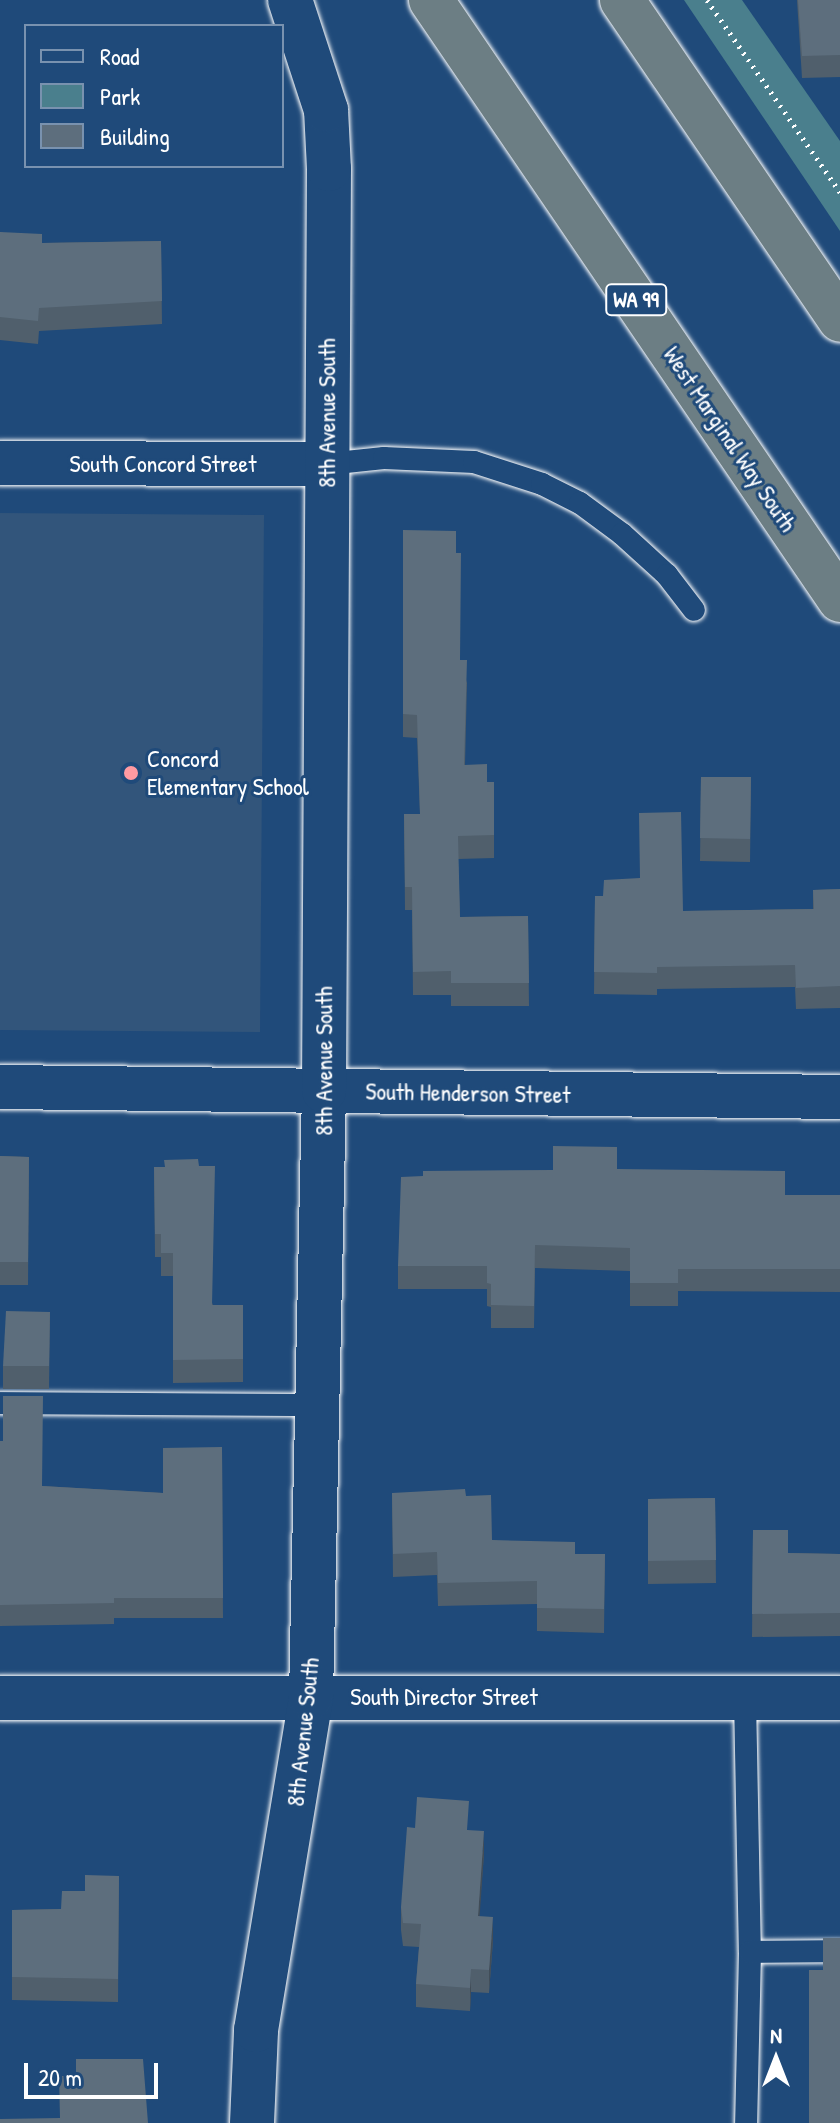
<!DOCTYPE html>
<style>
body{margin:0}
#map{position:relative;width:840px;height:2123px;overflow:hidden;background:#1f4a7a;font-family:"Patrick Hand",sans-serif}
div>[style]{position:absolute}
[style*='--x']{left:calc(var(--x)*1px);top:calc(var(--y)*1px);width:calc(var(--w)*1px);rotate:calc(var(--a)*1deg)}
.built>*{inset:0;background:#32557b}
.green>*{inset:0;background:#4a7f8d}
.path>*{height:5px;margin-top:-2.5px;transform-origin:0;background:repeating-linear-gradient(90deg,#fff 0 2px,transparent 0 8px)}
.roads{filter:drop-shadow(0 0 2px #fff) drop-shadow(0 0 2px #fff)}
.service>*{height:22px;margin:-11px;padding:0 11px;transform-origin:11px;border-radius:11px;background:#1f4a7a}
.minor>*{height:44px;margin:-22px;padding:0 22px;transform-origin:22px;border-radius:22px;background:#1f4a7a}
.tertiary>*{height:44px;margin:-22px;padding:0 22px;transform-origin:22px;border-radius:22px;background:#1f4a7a}
.motorway>*{height:44px;margin:-22px;padding:0 22px;transform-origin:22px;border-radius:22px;background:#6c7e84}
.wall>*{inset:0;background:#505f6c}
.shaded-wall>*{inset:0;background:#414d58}
.building>*{inset:0;background:#5d6e7d}
.dots>*{width:22px;height:22px;translate:-50% -50%;box-sizing:border-box;border:4px solid #1f4a7a;border-radius:50%}
span{translate:-50% -50%;white-space:nowrap;text-align:center;line-height:1.15;-webkit-text-stroke:6px #1f4a7a;paint-order:stroke}
.shield-label span{padding:2px 6px;background:#1f4a7a;border:2px solid;border-radius:6px;-webkit-text-stroke-width:0}
.shield-label{font-size:22px;color:#fff;font-weight:700}
.street-label{font-size:24px;color:#fff}
.poi-label{font-size:24px;color:#fff}
.left{translate:0 -50%;text-align:left}
.legend{position:absolute;left:24px;top:24px;width:260px;height:144px;box-sizing:border-box;background:#1f4a7a;border:2px solid #7992af;margin:0;padding:10px 14px;list-style:none;font-size:24px;color:#fff}
.legend li{display:flex;align-items:center;gap:16px;height:40px}
.legend b{width:40px;border:2px solid #7992af}
.north{position:absolute;left:736px;top:2019px;width:80px;height:80px;-webkit-text-stroke:6px #1f4a7a;paint-order:stroke;rotate:0deg;font-size:22px;font-weight:700;line-height:32px;text-align:center;color:#fff}
.north::after{content:'';display:block;margin:auto;width:28px;height:36px;background:#fff;clip-path:polygon(50% 0,100% 100%,50% 72%,0 100%)}
.scale{position:absolute;left:24px;top:2063px;width:134px;height:36px;box-sizing:border-box;border:4px solid #fff;border-top:0;padding-left:10px;font-size:24px;line-height:28px;white-space:nowrap;color:#fff;-webkit-text-stroke:6px #1f4a7a;paint-order:stroke}
</style>
<div id="map">
<div class="built">
<div style="clip-path:polygon(0 513px,264px 515px,260px 1032px,0 1030px)"></div>
</div>
<div class="green">
<div style="clip-path:polygon(684px 0,742px 0,840px 141px,840px 231px)"></div>
</div>
<div class="path">
<div style="--x:707;--y:0;--w:234;--a:55.3"></div>
</div>
<div class="roads">
<div class="service">
<div style="--x:327;--y:464;--w:57;--a:-6"></div>
<div style="--x:384;--y:458;--w:90;--a:2.5"></div>
<div style="--x:474;--y:462;--w:71;--a:17.9"></div>
<div style="--x:542;--y:484;--w:42;--a:26.6"></div>
<div style="--x:580;--y:503;--w:52;--a:36.4"></div>
<div style="--x:622;--y:534;--w:61;--a:42.3"></div>
<div style="--x:667;--y:575;--w:44;--a:52.4"></div>
<div style="--x:0;--y:1403;--w:318;--a:0.4"></div>
<div style="--x:745;--y:1698;--w:254;--a:88.9"></div>
<div style="--x:750;--y:1952;--w:171;--a:91.3"></div>
<div style="--x:750;--y:1952;--w:90;--a:-0.6"></div>
</div>
<div class="minor">
<div style="--x:0;--y:463;--w:327;--a:0.2"></div>
<div style="--x:0;--y:1087;--w:840;--a:0.68"></div>
<div style="--x:0;--y:1698;--w:840;--a:0"></div>
</div>
<div class="tertiary">
<div style="--x:252;--y:2123;--w:93;--a:-87.5"></div>
<div style="--x:256;--y:2030;--w:338;--a:-80.6"></div>
<div style="--x:311;--y:1697;--w:606;--a:-88.77"></div>
<div style="--x:324;--y:1091;--w:922;--a:-89.69"></div>
<div style="--x:329;--y:169;--w:59;--a:-92.9"></div>
<div style="--x:326;--y:110;--w:116;--a:-108.1"></div>
</div>
<div class="motorway">
<div style="--x:431;--y:0;--w:726;--a:55.72"></div>
<div style="--x:622;--y:0;--w:387;--a:55.7"></div>
</div>
</div>
<div class="wall">
<div style="clip-path:polygon(797px 0,840px 0,840px 77px,802px 78px)"></div>
<div style="clip-path:polygon(0 232px,42px 243px,161px 241px,162px 324px,39px 331px,38px 344px,0 340px)"></div>
<div style="clip-path:polygon(403px 530px,456px 553px,460px 660px,467px 683px,465px 765px,487px 782px,494px 782px,494px 858px,458px 859px,460px 917px,528px 916px,529px 1006px,451px 1006px,451px 995px,413px 995px,412px 910px,405px 910px,404px 814px,420px 814px,417px 738px,403px 737px)"></div>
<div style="clip-path:polygon(701px 777px,751px 777px,750px 862px,700px 861px)"></div>
<div style="clip-path:polygon(840px 889px,840px 1008px,796px 1009px,795px 987px,657px 989px,657px 995px,594px 994px,595px 896px,683px 911px,813px 909px,813px 890px)"></div>
<div style="clip-path:polygon(0 1156px,29px 1157px,28px 1285px,0 1285px)"></div>
<div style="clip-path:polygon(154px 1167px,213px 1305px,243px 1305px,243px 1382px,173px 1383px,173px 1276px,161px 1276px,161px 1257px,155px 1257px)"></div>
<div style="clip-path:polygon(617px 1169px,785px 1195px,840px 1195px,840px 1292px,678px 1291px,678px 1306px,630px 1306px,630px 1271px,535px 1268px,534px 1328px,491px 1328px,491px 1307px,487px 1306px,487px 1289px,398px 1289px,398px 1266px)"></div>
<div style="clip-path:polygon(50px 1312px,49px 1389px,3px 1389px,3px 1366px)"></div>
<div style="clip-path:polygon(0 1441px,42px 1486px,163px 1493px,222px 1447px,223px 1618px,114px 1618px,114px 1624px,0 1626px)"></div>
<div style="clip-path:polygon(392px 1493px,466px 1496px,492px 1540px,575px 1554px,605px 1554px,604px 1633px,537px 1631px,537px 1604px,438px 1606px,437px 1575px,393px 1577px)"></div>
<div style="clip-path:polygon(715px 1498px,716px 1583px,648px 1584px,648px 1499px)"></div>
<div style="clip-path:polygon(753px 1530px,788px 1553px,840px 1554px,840px 1636px,752px 1637px)"></div>
<div style="clip-path:polygon(468px 1830px,484px 1854px,479px 1916px,493px 1940px,489px 1993px,471px 1992px,470px 2011px,416px 2007px,416px 1984px,419px 1947px,403px 1946px,401px 1930px,401px 1907px)"></div>
<div style="clip-path:polygon(119px 1876px,118px 2002px,12px 2000px,12px 1910px,61px 1909px)"></div>
</div>
<div class="shaded-wall">
<div style="clip-path:polygon(484px 1831px,484px 1854px,478px 1939px,478px 1916px)"></div>
<div style="clip-path:polygon(493px 1917px,493px 1940px,489px 1993px,489px 1970px)"></div>
<div style="clip-path:polygon(471px 1969px,471px 1992px,470px 2011px,470px 1988px)"></div>
</div>
<div class="building">
<div style="clip-path:polygon(798px 0,840px 0,840px 55px,802px 56px)"></div>
<div style="clip-path:polygon(0 232px,42px 234px,42px 243px,161px 241px,162px 301px,39px 308px,38px 321px,0 317px)"></div>
<div style="clip-path:polygon(403px 530px,456px 531px,456px 553px,461px 553px,460px 660px,467px 660px,464px 765px,487px 764px,487px 782px,494px 782px,494px 835px,458px 836px,460px 917px,528px 916px,529px 983px,451px 983px,451px 971px,413px 972px,412px 887px,405px 887px,404px 814px,420px 814px,417px 715px,403px 714px)"></div>
<div style="clip-path:polygon(701px 777px,751px 777px,750px 839px,700px 838px)"></div>
<div style="clip-path:polygon(681px 812px,683px 911px,814px 909px,813px 890px,840px 889px,840px 986px,796px 988px,795px 965px,657px 967px,657px 973px,594px 972px,595px 896px,603px 896px,604px 880px,640px 878px,639px 813px)"></div>
<div style="clip-path:polygon(553px 1146px,617px 1147px,617px 1169px,785px 1171px,785px 1195px,840px 1195px,840px 1269px,678px 1269px,678px 1283px,630px 1283px,630px 1248px,535px 1245px,534px 1306px,491px 1305px,491px 1284px,487px 1283px,487px 1266px,398px 1266px,401px 1177px,423px 1176px,423px 1171px,553px 1170px)"></div>
<div style="clip-path:polygon(0 1156px,29px 1157px,28px 1262px,0 1262px)"></div>
<div style="clip-path:polygon(198px 1159px,199px 1166px,215px 1166px,212px 1305px,243px 1305px,243px 1359px,173px 1360px,173px 1253px,161px 1253px,161px 1234px,155px 1234px,154px 1167px,165px 1167px,164px 1160px)"></div>
<div style="clip-path:polygon(6px 1311px,50px 1312px,49px 1366px,3px 1366px)"></div>
<div style="clip-path:polygon(3px 1396px,43px 1396px,42px 1486px,163px 1493px,163px 1448px,222px 1447px,223px 1598px,114px 1598px,114px 1603px,0 1605px,0 1441px,3px 1441px)"></div>
<div style="clip-path:polygon(465px 1489px,466px 1496px,491px 1495px,492px 1540px,575px 1542px,575px 1554px,605px 1554px,604px 1609px,537px 1608px,537px 1581px,438px 1583px,437px 1552px,393px 1554px,392px 1493px)"></div>
<div style="clip-path:polygon(715px 1498px,716px 1560px,648px 1561px,648px 1499px)"></div>
<div style="clip-path:polygon(753px 1530px,788px 1530px,788px 1553px,840px 1554px,840px 1613px,752px 1614px)"></div>
<div style="clip-path:polygon(417px 1797px,469px 1801px,467px 1830px,484px 1831px,478px 1916px,493px 1917px,489px 1970px,471px 1969px,470px 1988px,416px 1984px,421px 1924px,403px 1923px,401px 1907px,407px 1827px,415px 1828px)"></div>
<div style="clip-path:polygon(85px 1875px,119px 1876px,118px 1979px,12px 1977px,12px 1910px,61px 1909px,62px 1891px,85px 1891px)"></div>
<div style="clip-path:polygon(823px 1938px,840px 1938px,840px 2123px,809px 2123px,809px 1970px,823px 1970px)"></div>
<div style="clip-path:polygon(76px 2059px,143px 2059px,148px 2123px,0 2123px,0 2119px,60px 2118px,59px 2076px,76px 2076px)"></div>
</div>
<div class="dots">
<div style="left:131px;top:773px;background:#ff9aa2"></div>
</div>
<div class="shield-label">
<span style="left:636px;top:300px">WA 99</span>
</div>
<div class="street-label">
<span style="left:327px;top:413px;rotate:-90deg">8th Avenue South</span>
<span style="left:730px;top:439px;rotate:56deg">West Marginal Way South</span>
<span style="left:163px;top:464px">South Concord Street</span>
<span style="left:324px;top:1061px;rotate:-90deg">8th Avenue South</span>
<span style="left:468px;top:1093px;rotate:1deg">South Henderson Street</span>
<span style="left:444px;top:1697px">South Director Street</span>
<span style="left:303px;top:1732px;rotate:-84deg">8th Avenue South</span>
</div>
<div class="poi-label">
<span class="left" style="left:147px;top:773px">Concord<br>Elementary School</span>
</div>
<ul class="legend">
<li><b style="height:10px;background:#1f4a7a"></b>Road</li>
<li><b style="height:22px;background:#4a7f8d"></b>Park</li>
<li><b style="height:22px;background:#5d6e7d"></b>Building</li>
</ul>
<div class="north">N</div>
<div class="scale">20 m</div>
</div>
